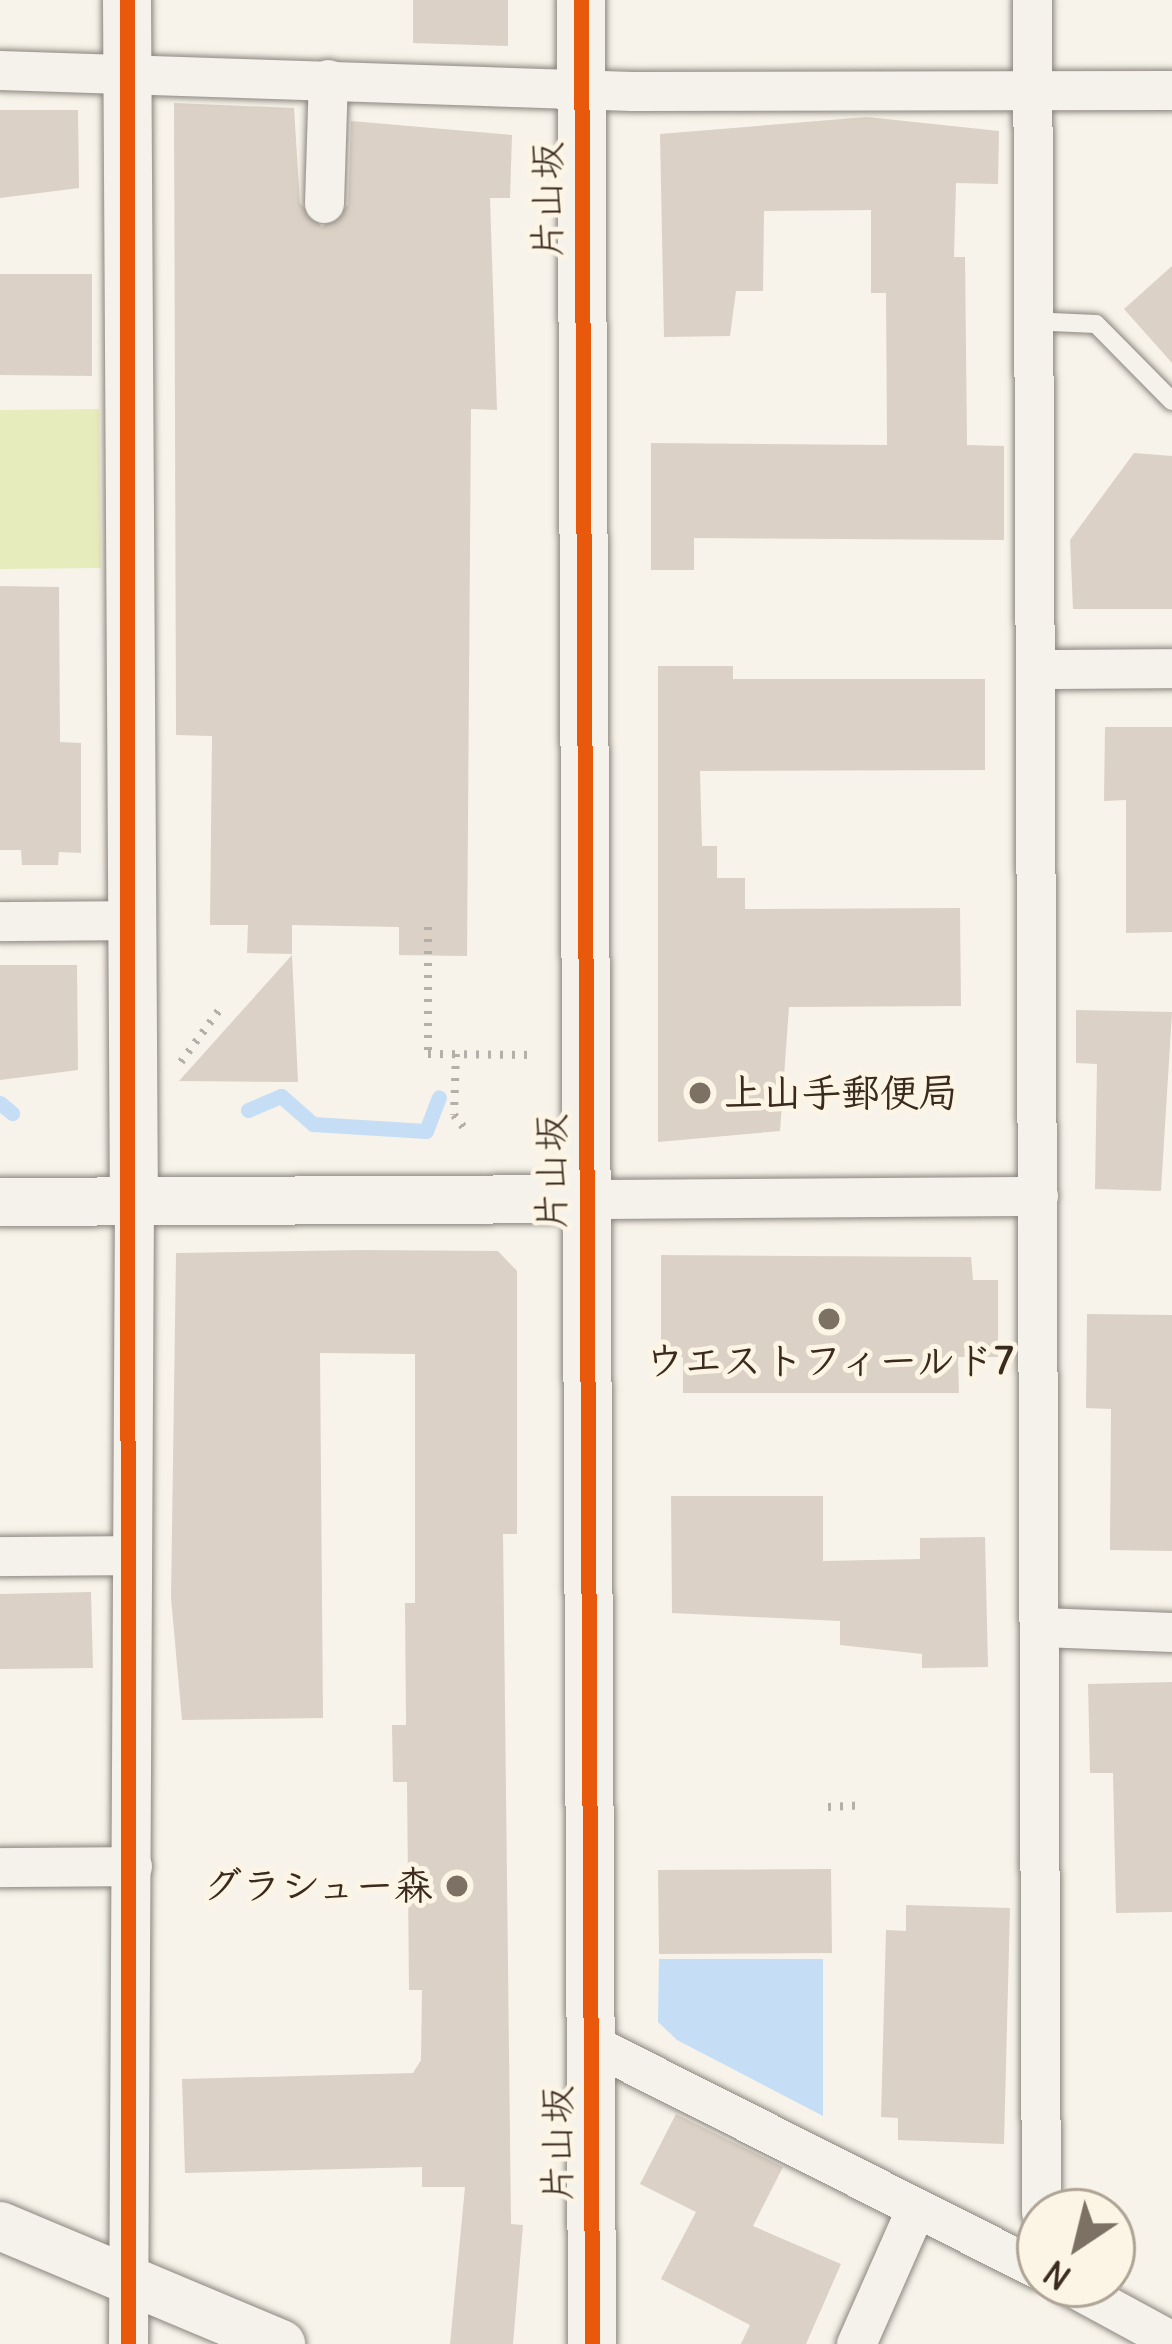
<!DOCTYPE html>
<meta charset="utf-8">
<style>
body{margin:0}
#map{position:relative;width:1172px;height:2344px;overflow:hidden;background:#f7f3ea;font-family:Delius,"Klee One",sans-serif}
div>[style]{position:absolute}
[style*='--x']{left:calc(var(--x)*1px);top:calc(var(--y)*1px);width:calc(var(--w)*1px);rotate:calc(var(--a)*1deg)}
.green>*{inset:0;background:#e7ecbd}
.water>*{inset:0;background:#c5def5}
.stream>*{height:15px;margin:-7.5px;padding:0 7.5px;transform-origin:7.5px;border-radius:7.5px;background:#c5def5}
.building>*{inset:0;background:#dbd1c6}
.path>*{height:8px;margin-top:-4px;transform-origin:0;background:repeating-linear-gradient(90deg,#b3afa9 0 3px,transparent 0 12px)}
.roads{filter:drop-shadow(0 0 3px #8b867f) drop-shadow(0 0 3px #8b867f)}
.service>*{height:18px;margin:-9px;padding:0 9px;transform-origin:9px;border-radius:9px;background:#f5f2ec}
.minor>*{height:39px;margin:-19.5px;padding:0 19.5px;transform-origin:19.5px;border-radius:19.5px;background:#f5f2ec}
.tertiary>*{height:48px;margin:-24px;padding:0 24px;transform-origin:24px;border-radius:24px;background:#f5f2ec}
.cycleway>*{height:15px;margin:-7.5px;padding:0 7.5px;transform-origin:7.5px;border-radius:7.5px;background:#e8590c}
.dots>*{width:33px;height:33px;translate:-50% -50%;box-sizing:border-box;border:6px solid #fcf5e5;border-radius:50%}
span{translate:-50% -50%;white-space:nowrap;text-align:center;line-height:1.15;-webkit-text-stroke:10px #fcf5e5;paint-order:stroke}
.street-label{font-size:39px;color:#3b2a1e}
.poi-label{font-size:39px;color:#3b2a1e;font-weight:700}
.left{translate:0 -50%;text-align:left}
.right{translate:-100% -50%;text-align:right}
.north{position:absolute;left:1016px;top:2188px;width:120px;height:120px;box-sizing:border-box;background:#fcf5e5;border:3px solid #afa495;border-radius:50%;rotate:215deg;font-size:33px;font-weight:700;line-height:48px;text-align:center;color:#3b2a1e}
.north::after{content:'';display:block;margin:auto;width:42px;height:54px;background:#7d7065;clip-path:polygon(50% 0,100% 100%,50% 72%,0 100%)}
</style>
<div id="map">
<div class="green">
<div style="clip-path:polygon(99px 409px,101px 568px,0 569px,0 410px)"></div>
</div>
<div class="water">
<div style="clip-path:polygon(659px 1959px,823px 1959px,823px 2116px,677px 2040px,658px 2022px)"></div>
</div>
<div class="stream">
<div style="--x:0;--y:1103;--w:16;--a:40"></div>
<div style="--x:248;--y:1110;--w:36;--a:-23"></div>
<div style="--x:281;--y:1096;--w:43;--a:41.2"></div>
<div style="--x:313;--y:1124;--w:113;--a:3.5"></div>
<div style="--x:426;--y:1131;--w:36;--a:-69"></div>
</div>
<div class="building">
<div style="clip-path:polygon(413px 0,508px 0,508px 46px,413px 43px)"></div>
<div style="clip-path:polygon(174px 103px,294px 108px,300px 203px,322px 227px,348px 205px,351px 121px,512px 135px,510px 198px,490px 198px,497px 410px,471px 409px,467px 956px,399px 955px,399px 927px,292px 925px,292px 954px,247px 953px,248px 925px,210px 925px,212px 736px,176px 735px)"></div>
<div style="clip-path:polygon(0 110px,78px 110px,79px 188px,0 198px)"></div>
<div style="clip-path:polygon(867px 117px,999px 131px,998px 184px,956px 183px,954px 257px,965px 257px,967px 445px,1004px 446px,1004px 540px,694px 538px,694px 570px,651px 570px,651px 443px,887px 445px,886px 293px,871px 293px,871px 210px,764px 211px,763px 291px,736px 291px,730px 336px,664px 337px,660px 134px)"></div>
<div style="clip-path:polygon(1172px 266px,1172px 363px,1124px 309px)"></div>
<div style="clip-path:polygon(0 274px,92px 274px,92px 376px,0 375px)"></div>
<div style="clip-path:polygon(1134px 453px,1172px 456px,1172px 609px,1073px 609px,1070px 540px)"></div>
<div style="clip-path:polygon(0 586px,59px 587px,60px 742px,81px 743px,81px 853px,59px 852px,58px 865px,22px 865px,21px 850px,0 850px)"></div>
<div style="clip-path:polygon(658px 666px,733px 666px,733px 679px,985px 679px,985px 770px,700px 771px,702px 846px,717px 846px,717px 878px,745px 878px,745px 909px,960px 908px,961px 1006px,789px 1007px,780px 1131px,658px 1142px)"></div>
<div style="clip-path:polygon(1105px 727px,1172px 727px,1172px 932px,1126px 933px,1126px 800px,1104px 801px)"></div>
<div style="clip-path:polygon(292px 955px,298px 1082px,179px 1081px)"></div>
<div style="clip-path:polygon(0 965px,77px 965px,78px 1070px,0 1080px)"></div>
<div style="clip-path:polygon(1076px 1010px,1172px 1012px,1161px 1191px,1095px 1189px,1097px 1064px,1076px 1063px)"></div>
<div style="clip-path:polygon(360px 1250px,498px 1251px,517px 1271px,517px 1534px,503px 1534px,511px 2224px,523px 2225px,513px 2344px,450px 2344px,465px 2187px,422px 2187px,422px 2167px,185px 2173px,182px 2079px,413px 2073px,421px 2060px,422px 1990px,409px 1990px,407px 1782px,393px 1782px,392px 1725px,406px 1725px,405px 1603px,415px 1603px,415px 1354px,320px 1353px,323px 1718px,182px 1720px,171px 1598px,176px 1253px)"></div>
<div style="clip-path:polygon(661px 1255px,971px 1257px,973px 1280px,998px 1280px,998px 1357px,958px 1357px,959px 1393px,683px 1393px,683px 1357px,661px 1357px)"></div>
<div style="clip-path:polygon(1087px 1314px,1172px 1315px,1172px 1551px,1110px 1550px,1111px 1409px,1086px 1408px)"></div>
<div style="clip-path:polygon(671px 1496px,823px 1496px,823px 1561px,920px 1559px,920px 1538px,985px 1537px,988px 1667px,922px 1668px,922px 1654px,840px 1645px,840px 1621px,672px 1613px)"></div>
<div style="clip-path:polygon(91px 1592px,93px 1668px,0 1669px,0 1594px)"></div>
<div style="clip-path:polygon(1172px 1682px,1172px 1912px,1116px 1913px,1113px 1773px,1090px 1773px,1088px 1684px)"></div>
<div style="clip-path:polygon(831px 1869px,832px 1953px,659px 1954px,658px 1870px)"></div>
<div style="clip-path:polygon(906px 1905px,1010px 1908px,1004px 2144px,898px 2140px,898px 2118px,881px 2117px,886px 1930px,906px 1931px)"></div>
<div style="clip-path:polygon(676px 2114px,783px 2167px,753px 2226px,841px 2264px,806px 2344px,741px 2344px,750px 2325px,661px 2279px,696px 2212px,640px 2184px)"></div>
</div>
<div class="path">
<div style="--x:428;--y:927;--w:127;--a:90"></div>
<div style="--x:428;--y:1054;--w:107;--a:0.5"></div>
<div style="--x:456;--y:1054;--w:61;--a:91.9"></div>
<div style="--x:454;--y:1115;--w:18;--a:52"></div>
<div style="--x:181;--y:1062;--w:64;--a:-53.8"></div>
<div style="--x:828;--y:1807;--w:35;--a:-3"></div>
</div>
<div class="roads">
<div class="service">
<div style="--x:1029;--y:321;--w:67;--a:2.6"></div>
<div style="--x:1096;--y:324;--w:108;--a:45.4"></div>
</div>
<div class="minor">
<div style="--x:1032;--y:0;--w:2212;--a:89.77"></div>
<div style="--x:0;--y:70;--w:632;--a:1.9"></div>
<div style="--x:632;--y:91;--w:540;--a:-0.11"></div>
<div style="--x:324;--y:203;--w:124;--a:-88.2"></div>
<div style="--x:1037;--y:669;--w:135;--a:-0.4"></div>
<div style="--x:0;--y:921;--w:128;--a:-0.4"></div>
<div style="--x:585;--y:1199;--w:453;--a:-0.4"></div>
<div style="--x:0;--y:1556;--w:129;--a:-0.4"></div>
<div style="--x:1041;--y:1627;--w:131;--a:2.2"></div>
<div style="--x:0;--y:1867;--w:132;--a:-0.4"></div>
<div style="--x:590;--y:2043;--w:504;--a:26.77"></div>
<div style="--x:1067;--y:2284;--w:119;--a:28.5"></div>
<div style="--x:128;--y:2344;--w:1145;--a:-89.7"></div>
<div style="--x:856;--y:2344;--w:149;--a:-66.2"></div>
</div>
<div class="tertiary">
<div style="--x:127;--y:0;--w:1199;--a:89.67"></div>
<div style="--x:581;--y:0;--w:2344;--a:89.73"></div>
<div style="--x:0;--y:1202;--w:585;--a:-0.29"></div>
<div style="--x:0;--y:2226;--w:305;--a:22.8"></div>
</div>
</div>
<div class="cycleway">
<div style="--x:127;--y:0;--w:2344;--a:89.98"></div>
<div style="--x:581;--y:0;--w:2344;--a:89.73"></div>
</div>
<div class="dots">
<div style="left:700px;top:1093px;background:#7d7065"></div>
<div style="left:829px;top:1319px;background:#7d7065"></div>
<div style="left:457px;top:1886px;background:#7d7065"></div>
</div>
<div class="street-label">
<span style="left:548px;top:200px;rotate:-90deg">片山坂</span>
<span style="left:552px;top:1172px;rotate:-90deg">片山坂</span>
<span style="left:558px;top:2144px;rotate:-90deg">片山坂</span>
</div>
<div class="poi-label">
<span class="left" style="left:724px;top:1093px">上山手郵便局</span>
<span style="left:829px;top:1361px">ウエストフィールド7</span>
<span class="right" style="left:433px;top:1886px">グラシュー森</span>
</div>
<div class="north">N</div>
</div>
